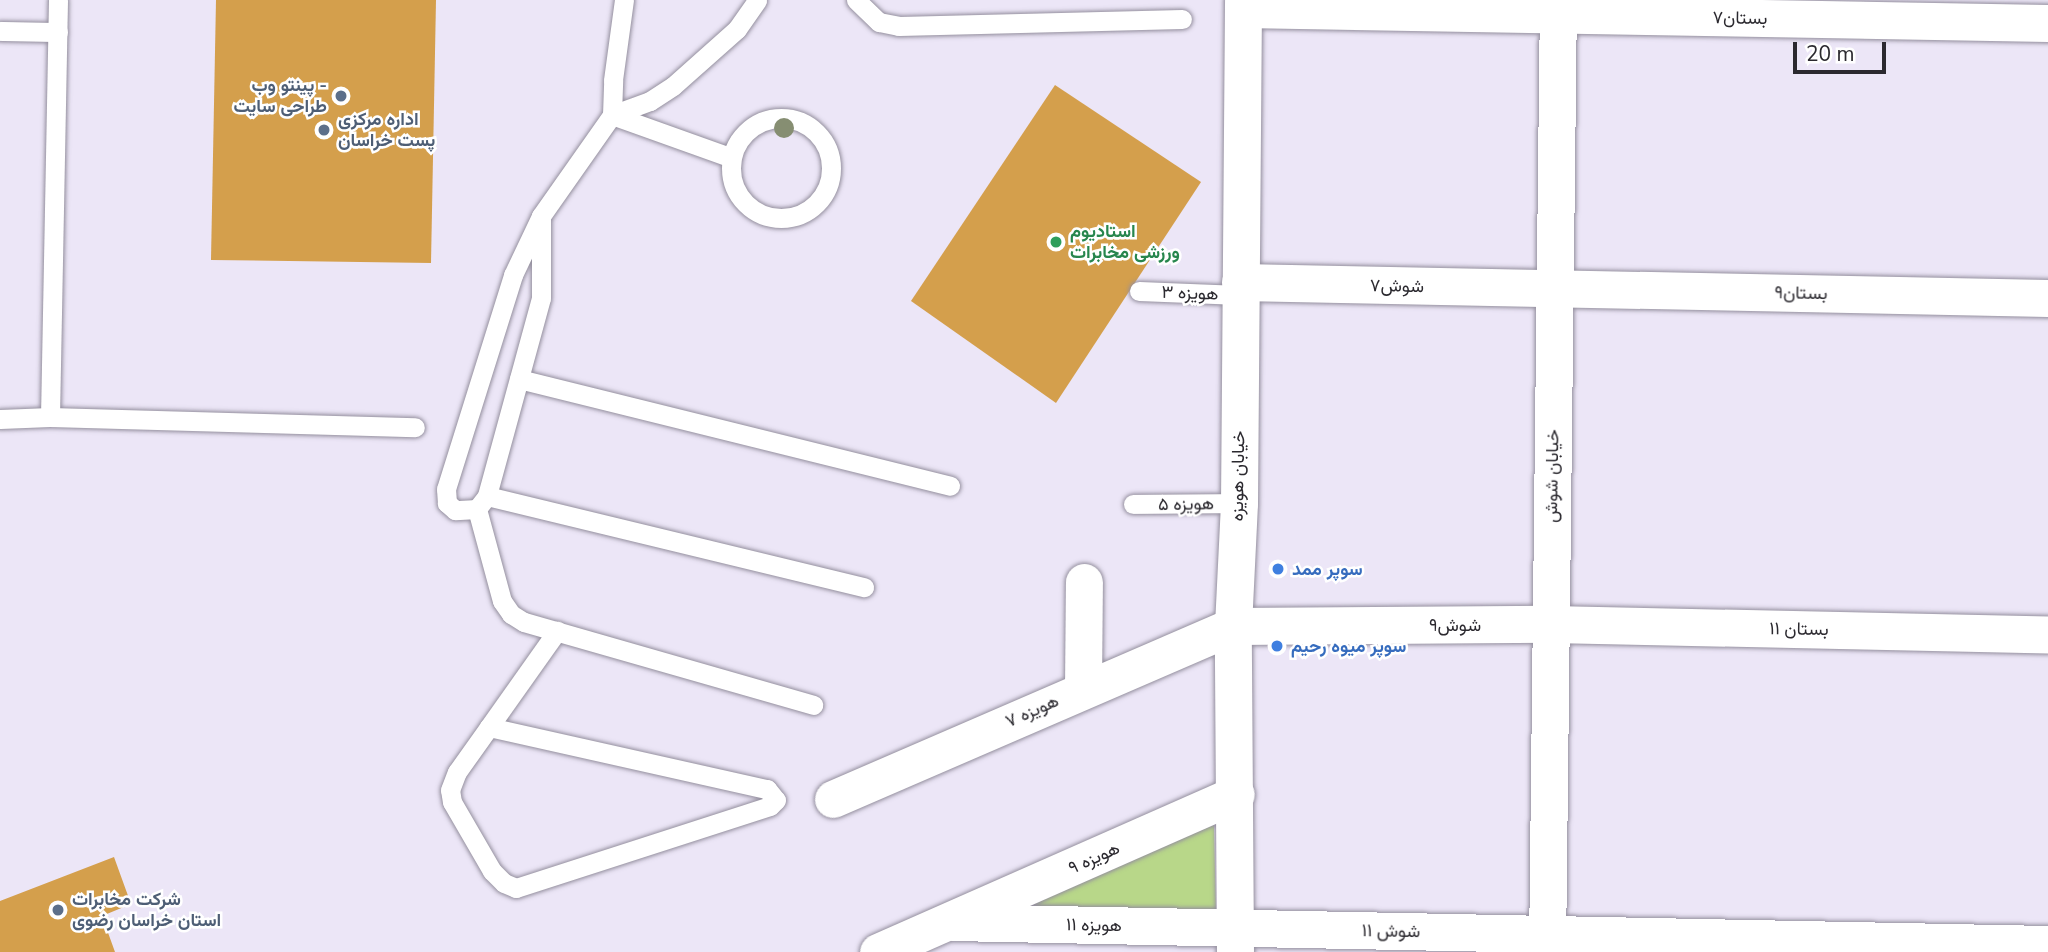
<!DOCTYPE html>
<meta charset="utf-8">
<style>
body{margin:0}
#map{position:relative;width:2048px;height:952px;overflow:hidden;background:#ece6f7;font-family:"Nunito Sans",Vazirmatn,sans-serif}
div>[style]{position:absolute}
[style*='--x']{left:calc(var(--x)*1px);top:calc(var(--y)*1px);width:calc(var(--w)*1px);rotate:calc(var(--a)*1deg)}
.green>*{inset:0;background:#b8d789}
.building>*{inset:0;background:#d49f4c}
.roads{filter:drop-shadow(0 0 2px #948f9e) drop-shadow(0 0 2px #948f9e)}
.lane>*{height:19px;margin:-9.5px;padding:0 9.5px;transform-origin:9.5px;border-radius:9.5px;background:#fff}
.lane>.ring{margin:-9.5px;padding:0;box-sizing:content-box;background:none;border:19px solid #fff;border-radius:50%}
.street>*{height:37px;margin:-18.5px;padding:0 18.5px;transform-origin:18.5px;border-radius:18.5px;background:#fff}
.trees>*{width:20px;height:20px;margin:-10px;border-radius:50%;background:#868e72}
.dots>*{width:19px;height:19px;translate:-50% -50%;box-sizing:border-box;border:4px solid #fff;border-radius:50%}
span{translate:-50% -50%;white-space:nowrap;text-align:center;line-height:1.15;-webkit-text-stroke:5px #fff;paint-order:stroke}
.street-label{font-size:18px;color:#2b292f}
.service-label{font-size:18px;color:#4e5e75;font-weight:700}
.right{translate:-100% -50%;text-align:right}
.left{translate:0 -50%;text-align:left}
.leisure-label{font-size:18px;color:#27864d;font-weight:700}
.shop-label{font-size:18px;color:#366cbe;font-weight:700}
.scale{position:absolute;left:1793px;top:42px;width:93px;height:32px;box-sizing:border-box;border:4px solid #2b292f;border-top:0;padding-left:9px;font-size:21px;line-height:24px;white-space:nowrap;color:#2b292f;-webkit-text-stroke:5px #fff;paint-order:stroke}
</style>
<div id="map">
<div class="green">
<div style="clip-path:polygon(1214px 825px,1216px 913px,1010px 907px)"></div>
</div>
<div class="building">
<div style="clip-path:polygon(216px 0,436px 0,431px 263px,211px 260px)"></div>
<div style="clip-path:polygon(1055px 85px,1201px 182px,1056px 403px,911px 301px)"></div>
<div style="clip-path:polygon(114px 857px,131px 904px,102px 916px,115px 952px,0 952px,0 901px)"></div>
</div>
<div class="roads">
<div class="lane">
<div style="--x:856;--y:0;--w:32;--a:44"></div>
<div style="--x:879;--y:22;--w:20;--a:11"></div>
<div style="--x:899;--y:26;--w:283;--a:-1.4"></div>
<div style="--x:0;--y:31;--w:58;--a:1"></div>
<div style="--x:612;--y:115;--w:40;--a:-20.2"></div>
<div style="--x:650;--y:101;--w:27;--a:-33"></div>
<div style="--x:673;--y:86;--w:86;--a:-41.7"></div>
<div style="--x:737;--y:29;--w:35;--a:-55"></div>
<div style="--x:612;--y:115;--w:127;--a:19.7"></div>
<div class="ring" style="left:731px;top:118px;width:81px;height:81px"></div>
<div style="--x:541;--y:216;--w:82;--a:90"></div>
<div style="--x:541;--y:298;--w:205;--a:105.3"></div>
<div style="--x:487;--y:496;--w:16;--a:128"></div>
<div style="--x:477;--y:509;--w:22;--a:177"></div>
<div style="--x:455;--y:510;--w:11;--a:-139"></div>
<div style="--x:447;--y:503;--w:14;--a:-94"></div>
<div style="--x:446;--y:489;--w:224;--a:-72.6"></div>
<div style="--x:513;--y:275;--w:65;--a:-64.6"></div>
<div style="--x:541;--y:216;--w:123;--a:-54.9"></div>
<div style="--x:612;--y:115;--w:35;--a:-88"></div>
<div style="--x:613;--y:80;--w:81;--a:-82.2"></div>
<div style="--x:1139;--y:291;--w:101;--a:2.3"></div>
<div style="--x:519;--y:379;--w:444;--a:13.9"></div>
<div style="--x:50;--y:417;--w:417;--a:-88.9"></div>
<div style="--x:0;--y:419;--w:50;--a:-2.3"></div>
<div style="--x:50;--y:417;--w:365;--a:1.6"></div>
<div style="--x:487;--y:496;--w:388;--a:13.6"></div>
<div style="--x:1133;--y:504;--w:106;--a:-0.5"></div>
<div style="--x:477;--y:509;--w:95;--a:74.8"></div>
<div style="--x:502;--y:601;--w:16;--a:55"></div>
<div style="--x:511;--y:614;--w:15;--a:32"></div>
<div style="--x:524;--y:622;--w:301;--a:16"></div>
<div style="--x:489;--y:727;--w:285;--a:12.6"></div>
<div style="--x:767;--y:789;--w:14;--a:51"></div>
<div style="--x:776;--y:800;--w:8;--a:135"></div>
<div style="--x:770;--y:806;--w:267;--a:162.1"></div>
<div style="--x:516;--y:888;--w:13;--a:-157"></div>
<div style="--x:504;--y:883;--w:17;--a:-135"></div>
<div style="--x:492;--y:871;--w:80;--a:-120.1"></div>
<div style="--x:452;--y:802;--w:12;--a:-99"></div>
<div style="--x:450;--y:790;--w:19;--a:-69"></div>
<div style="--x:457;--y:772;--w:55;--a:-54.6"></div>
<div style="--x:489;--y:727;--w:118;--a:-54.7"></div>
</div>
<div class="street">
<div style="--x:1243;--y:9;--w:805;--a:1"></div>
<div style="--x:1240;--y:282;--w:808;--a:1.13"></div>
<div style="--x:1083;--y:688;--w:106;--a:-89.5"></div>
<div style="--x:833;--y:799;--w:436;--a:-23.4"></div>
<div style="--x:1233;--y:626;--w:318;--a:-0.4"></div>
<div style="--x:1551;--y:624;--w:497;--a:1.2"></div>
<div style="--x:952;--y:922;--w:1096;--a:1.15"></div>
<div style="--x:1235;--y:951;--w:325;--a:-90.4"></div>
<div style="--x:1233;--y:626;--w:123;--a:-87.2"></div>
<div style="--x:1239;--y:503;--w:503;--a:-89.54"></div>
<div style="--x:878;--y:952;--w:391;--a:-23.8"></div>
<div style="--x:1547;--y:952;--w:952;--a:-89.34"></div>
</div>
</div>
<div class="trees">
<div style="left:784px;top:128px"></div>
</div>
<div class="dots">
<div style="left:341px;top:96px;background:#5c6f8a"></div>
<div style="left:324px;top:130px;background:#5c6f8a"></div>
<div style="left:1056px;top:242px;background:#2e9e5b"></div>
<div style="left:1278px;top:569px;background:#3f7fe0"></div>
<div style="left:1277px;top:646px;background:#3f7fe0"></div>
<div style="left:58px;top:910px;background:#5c6f8a"></div>
</div>
<div class="street-label">
<span style="left:1740px;top:18px;rotate:1deg">بستان۷</span>
<span style="left:1397px;top:286px;rotate:1deg">شوش۷</span>
<span style="left:1190px;top:293px;rotate:2deg">هویزه ۳</span>
<span style="left:1801px;top:293px;rotate:1deg">بستان۹</span>
<span style="left:1238px;top:476px;rotate:-89deg">خیابان هویزه</span>
<span style="left:1552px;top:476px;rotate:-89deg">خیابان شوش</span>
<span style="left:1186px;top:504px;rotate:-1deg">هویزه ۵</span>
<span style="left:1455px;top:625px">شوش۹</span>
<span style="left:1799px;top:629px;rotate:1deg">بستان ۱۱</span>
<span style="left:1032px;top:711px;rotate:-24deg">هویزه ۷</span>
<span style="left:1094px;top:858px;rotate:-24deg">هویزه ۹</span>
<span style="left:1094px;top:925px;rotate:1deg">هویزه ۱۱</span>
<span style="left:1391px;top:931px;rotate:1deg">شوش ۱۱</span>
</div>
<div class="service-label">
<span class="right" style="left:327px;top:96px">پینتو وب -<br>طراحی سایت</span>
<span class="left" style="left:338px;top:130px">اداره مرکزی<br>پست خراسان</span>
<span class="left" style="left:72px;top:910px">شرکت مخابرات<br>استان خراسان رضوی</span>
</div>
<div class="leisure-label">
<span class="left" style="left:1070px;top:242px">استادیوم<br>ورزشی مخابرات</span>
</div>
<div class="shop-label">
<span class="left" style="left:1292px;top:569px">سوپر ممد</span>
<span class="left" style="left:1291px;top:646px">سوپر میوه رحیم</span>
</div>
<div class="scale">20 m</div>
</div>
